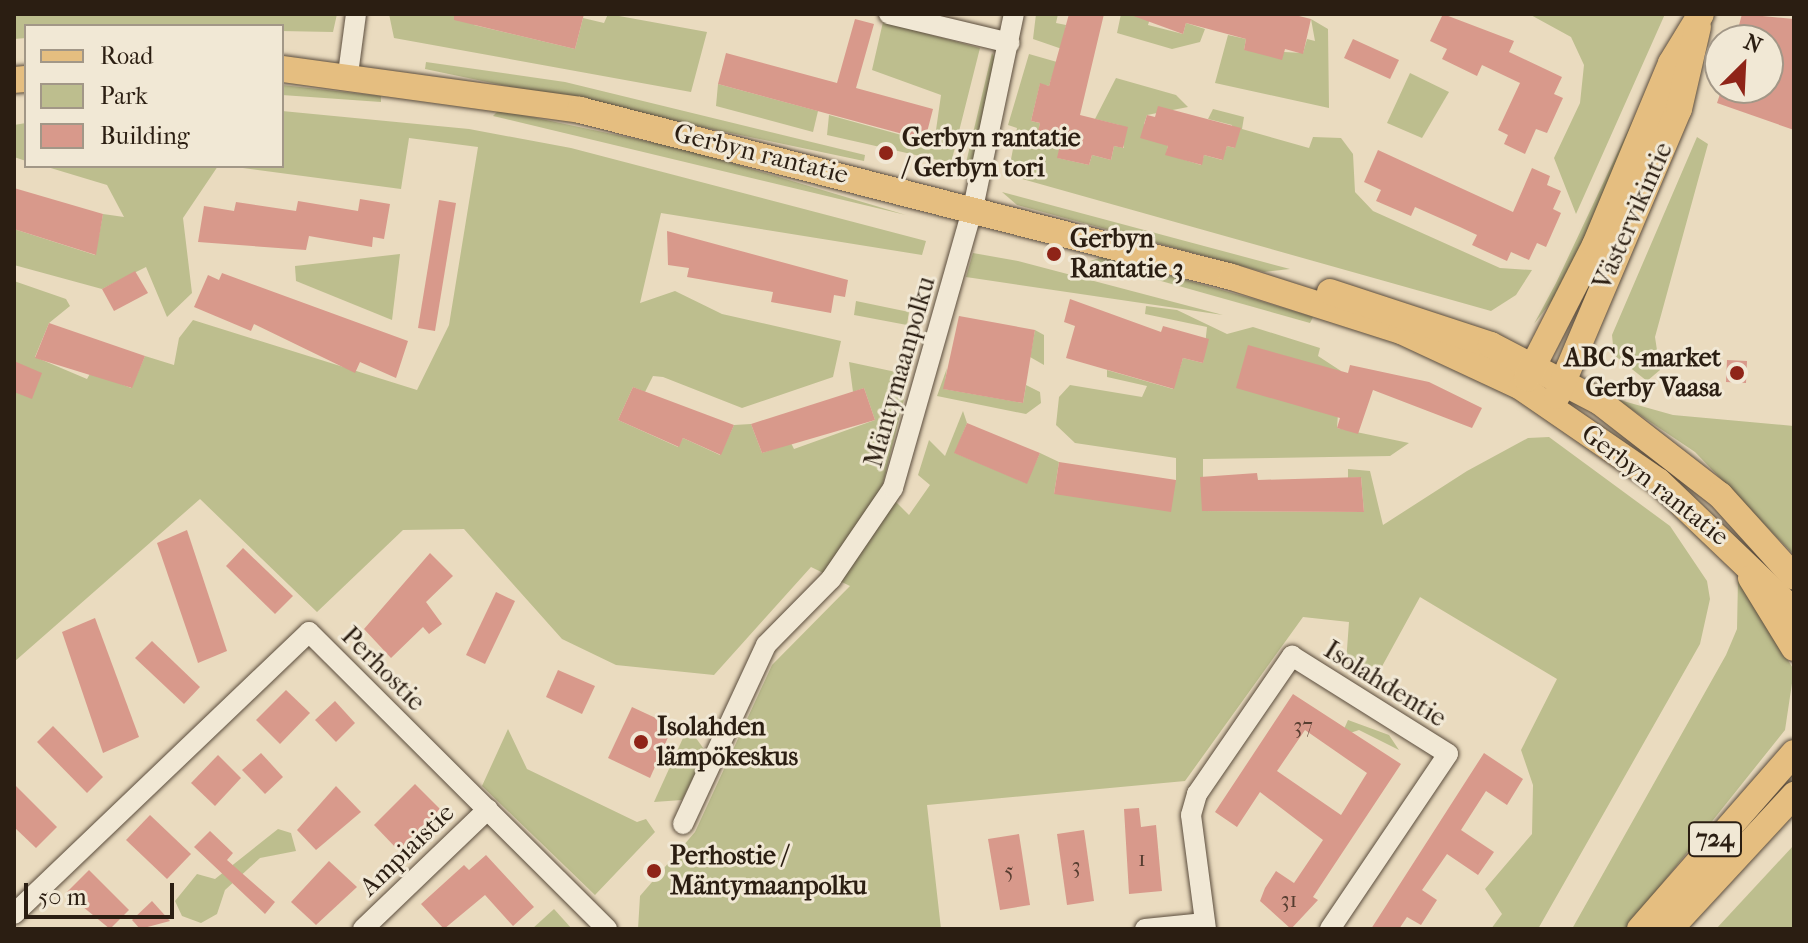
<!DOCTYPE html>
<meta charset="utf-8">
<style>
body{margin:0}
#map{position:relative;width:1808px;height:943px;overflow:hidden;background:#eadbbf;font-family:"IM FELL French Canon",serif}
div>[style]{position:absolute}
[style*='--x']{left:calc(var(--x)*1px);top:calc(var(--y)*1px);width:calc(var(--w)*1px);rotate:calc(var(--a)*1deg)}
.green>*{inset:0;background:#bdbe8e}
.building>*{inset:0;background:#d8998b}
.roads{filter:drop-shadow(0 0 2px #5b4d3d) drop-shadow(0 0 2px #5b4d3d)}
.minor>*{height:20px;margin:-10px;padding:0 10px;transform-origin:10px;border-radius:10px;background:#f1e8d5}
.major>*{height:26px;margin:-13px;padding:0 13px;transform-origin:13px;border-radius:13px;background:#e5be80}
.dots>*{width:22px;height:22px;translate:-50% -50%;box-sizing:border-box;border:4px solid #f1e8d5;border-radius:50%}
span{translate:-50% -50%;white-space:nowrap;text-align:center;line-height:1.15;-webkit-text-stroke:6px #f1e8d5;paint-order:stroke}
.number-label{font-size:22px;color:#563d30}
.number-label span{-webkit-text-stroke-width:0}
.shield-label span{padding:2px 6px;background:#f1e8d5;border:2px solid;border-radius:6px;-webkit-text-stroke-width:0}
.shield-label{font-size:24px;color:#2b1e12;font-weight:700}
.poi-label{font-size:26px;color:#2b1e12;font-weight:700}
.left{translate:0 -50%;text-align:left}
.right{translate:-100% -50%;text-align:right}
.street-label{font-size:26px;color:#2b1e12}
.frame{position:absolute;inset:0;border:16px solid #2b1e12;pointer-events:none}
.legend{position:absolute;left:24px;top:24px;width:260px;height:144px;box-sizing:border-box;background:#f1e8d5;border:2px solid #a29787;margin:0;padding:10px 14px;list-style:none;font-size:24px;color:#2b1e12}
.legend li{display:flex;align-items:center;gap:16px;height:40px}
.legend b{width:40px;border:2px solid #a29787}
.north{position:absolute;left:1704px;top:24px;width:80px;height:80px;box-sizing:border-box;background:#f1e8d5;border:2px solid #a29787;border-radius:50%;rotate:24deg;font-size:22px;font-weight:700;line-height:32px;text-align:center;color:#2b1e12}
.north::after{content:'';display:block;margin:auto;width:28px;height:36px;background:#8f2418;clip-path:polygon(50% 0,100% 100%,50% 72%,0 100%)}
.scale{position:absolute;left:24px;top:883px;width:150px;height:36px;box-sizing:border-box;border:4px solid #2b1e12;border-top:0;padding-left:10px;font-size:24px;line-height:28px;white-space:nowrap;color:#2b1e12;-webkit-text-stroke:6px #f1e8d5;paint-order:stroke}
</style>
<div id="map">
<div class="green">
<div style="clip-path:polygon(14px 14px,337px 14px,333px 32px,26px 26px,26px 38px,14px 39px)"></div>
<div style="clip-path:polygon(389px 14px,476px 14px,474px 25px,575px 49px,583px 18px,604px 23px,608px 14px,707px 32px,691px 92px,394px 38px)"></div>
<div style="clip-path:polygon(1036px 14px,1058px 14px,1056px 23px,1066px 25px,1062px 49px,1033px 39px)"></div>
<div style="clip-path:polygon(1121px 14px,1151px 15px,1148px 25px,1183px 34px,1186px 23px,1205px 29px,1200px 42px,1172px 49px,1117px 33px)"></div>
<div style="clip-path:polygon(1529px 14px,1665px 14px,1576px 214px,1554px 158px,1580px 103px,1584px 65px,1571px 37px)"></div>
<div style="clip-path:polygon(1311px 19px,1328px 29px,1329px 108px,1215px 83px,1228px 35px,1246px 39px,1244px 50px,1303px 53px,1307px 39px,1315px 41px)"></div>
<div style="clip-path:polygon(883px 22px,980px 48px,951px 163px,827px 135px,829px 115px,934px 144px,941px 95px,872px 70px)"></div>
<div style="clip-path:polygon(992px 53px,998px 64px,972px 169px,965px 167px)"></div>
<div style="clip-path:polygon(1029px 54px,1057px 62px,1049px 86px,1040px 84px,1031px 121px,1040px 123px,1037px 140px,1060px 145px,1058px 158px,1089px 165px,1092px 155px,1111px 160px,1114px 146px,1124px 148px,1119px 125px,1095px 119px,1116px 78px,1176px 95px,1188px 107px,1147px 115px,1144px 124px,1168px 146px,1166px 154px,1201px 165px,1204px 155px,1222px 160px,1227px 146px,1235px 148px,1232px 125px,1208px 119px,1213px 109px,1244px 117px,1242px 129px,1309px 148px,1313px 137px,1341px 138px,1353px 154px,1355px 192px,1373px 211px,1500px 268px,1532px 270px,1516px 295px,1491px 311px,1008px 175px,1017px 128px,1008px 125px)"></div>
<div style="clip-path:polygon(426px 62px,565px 82px,865px 155px,864px 161px,425px 69px)"></div>
<div style="clip-path:polygon(1656px 71px,1564px 285px,1534px 324px,1556px 283px)"></div>
<div style="clip-path:polygon(1410px 73px,1449px 92px,1422px 138px,1387px 123px)"></div>
<div style="clip-path:polygon(718px 84px,818px 111px,813px 132px,716px 106px)"></div>
<div style="clip-path:polygon(282px 85px,381px 96px,381px 102px,282px 95px)"></div>
<div style="clip-path:polygon(499px 110px,688px 150px,906px 215px,493px 116px)"></div>
<div style="clip-path:polygon(282px 111px,469px 129px,571px 148px,926px 241px,922px 255px,661px 213px,640px 303px,675px 291px,722px 314px,841px 341px,833px 377px,742px 408px,663px 377px,653px 376px,645px 392px,633px 387px,618px 420px,678px 447px,683px 438px,720px 455px,734px 425px,751px 424px,762px 453px,791px 443px,794px 449px,875px 420px,864px 388px,853px 392px,849px 362px,910px 375px,882px 488px,909px 515px,930px 485px,918px 475px,929px 440px,945px 456px,963px 411px,967px 423px,955px 453px,1026px 483px,1040px 453px,1059px 462px,1054px 494px,1176px 480px,1176px 458px,1075px 443px,1056px 425px,1059px 397px,1070px 385px,1142px 397px,1147px 386px,1107px 377px,1107px 370px,1173px 389px,1183px 358px,1203px 363px,1207px 327px,1145px 314px,1146px 306px,1177px 310px,1227px 334px,1253px 327px,1320px 348px,1318px 356px,1341px 371px,1337px 428px,1409px 443px,1390px 456px,1203px 459px,1203px 511px,1364px 512px,1361px 477px,1348px 478px,1348px 469px,1370px 471px,1383px 525px,1467px 471px,1528px 438px,1549px 437px,1670px 526px,1707px 581px,1710px 599px,1700px 644px,1538px 929px,1491px 929px,1502px 914px,1485px 889px,1532px 834px,1533px 785px,1521px 750px,1557px 679px,1420px 597px,1374px 681px,1346px 663px,1349px 622px,1303px 617px,1185px 781px,927px 805px,941px 929px,638px 929px,640px 896px,695px 832px,772px 665px,850px 586px,811px 567px,714px 675px,616px 665px,562px 639px,464px 529px,403px 530px,317px 612px,200px 499px,14px 662px,14px 281px,66px 299px,70px 306px,49px 323px,35px 357px,87px 379px,91px 372px,131px 388px,145px 356px,174px 365px,179px 338px,193px 320px,417px 390px,449px 325px,478px 147px,409px 138px,401px 189px,228px 166px,282px 166px)"></div>
<div style="clip-path:polygon(26px 123px,26px 161px,14px 157px,14px 125px)"></div>
<div style="clip-path:polygon(1697px 137px,1708px 144px,1655px 337px,1660px 370px,1647px 381px,1614px 355px,1612px 335px)"></div>
<div style="clip-path:polygon(44px 166px,218px 166px,183px 218px,192px 293px,167px 317px,146px 267px,102px 289px,14px 265px,14px 229px,95px 255px,103px 214px,124px 217px,107px 185px)"></div>
<div style="clip-path:polygon(1002px 192px,1290px 269px,1264px 272px,1017px 205px)"></div>
<div style="clip-path:polygon(973px 253px,1018px 261px,1223px 315px,966px 277px)"></div>
<div style="clip-path:polygon(400px 254px,392px 320px,296px 281px,295px 266px)"></div>
<div style="clip-path:polygon(1103px 257px,1254px 299px,1313px 317px,1310px 323px,1090px 261px)"></div>
<div style="clip-path:polygon(856px 301px,909px 312px,907px 325px,854px 315px)"></div>
<div style="clip-path:polygon(1035px 330px,1044px 335px,1044px 365px,1030px 357px)"></div>
<div style="clip-path:polygon(947px 368px,944px 389px,1023px 403px,1026px 385px,1040px 392px,1041px 403px,1026px 414px,937px 396px)"></div>
<div style="clip-path:polygon(1616px 399px,1673px 415px,1794px 426px,1794px 555px,1695px 452px)"></div>
<div style="clip-path:polygon(1738px 579px,1794px 670px,1785px 730px,1626px 929px,1572px 929px,1726px 655px,1737px 629px)"></div>
<div style="clip-path:polygon(1348px 720px,1389px 735px,1399px 750px,1359px 730px,1341px 736px)"></div>
<div style="clip-path:polygon(688px 727px,706px 752px,682px 800px,654px 802px)"></div>
<div style="clip-path:polygon(508px 729px,527px 769px,637px 822px,646px 819px,655px 832px,595px 895px,482px 786px)"></div>
<div style="clip-path:polygon(278px 829px,291px 833px,296px 851px,260px 858px,225px 890px,217px 914px,201px 923px,182px 916px,175px 901px,197px 874px,215px 879px)"></div>
<div style="clip-path:polygon(1794px 845px,1794px 929px,1716px 929px)"></div>
<div style="clip-path:polygon(554px 909px,572px 929px,532px 929px)"></div>
</div>
<div class="building">
<div style="clip-path:polygon(454px 14px,584px 14px,575px 49px,454px 20px)"></div>
<div style="clip-path:polygon(1069px 14px,1104px 14px,1080px 115px,1128px 127px,1123px 148px,1114px 146px,1111px 160px,1092px 155px,1089px 165px,1057px 158px,1060px 145px,1036px 140px,1040px 123px,1031px 121px,1040px 83px,1049px 86px)"></div>
<div style="clip-path:polygon(1128px 14px,1291px 14px,1311px 19px,1303px 54px,1285px 49px,1282px 60px,1244px 50px,1246px 39px,1186px 23px,1183px 34px)"></div>
<div style="clip-path:polygon(1443px 14px,1514px 41px,1509px 52px,1562px 77px,1554px 94px,1563px 98px,1547px 133px,1536px 129px,1525px 154px,1504px 144px,1508px 135px,1498px 130px,1520px 83px,1482px 65px,1477px 76px,1442px 59px,1447px 49px,1430px 41px)"></div>
<div style="clip-path:polygon(1742px 14px,1794px 19px,1794px 130px,1717px 103px,1722px 88px,1768px 88px,1768px 40px,1735px 40px)"></div>
<div style="clip-path:polygon(855px 19px,874px 24px,856px 88px,933px 109px,925px 140px,718px 84px,726px 53px,837px 83px)"></div>
<div style="clip-path:polygon(1353px 39px,1399px 60px,1390px 79px,1344px 58px)"></div>
<div style="clip-path:polygon(1158px 106px,1241px 128px,1235px 148px,1227px 146px,1223px 160px,1204px 155px,1202px 165px,1165px 155px,1168px 146px,1140px 138px,1147px 115px,1155px 117px)"></div>
<div style="clip-path:polygon(1378px 150px,1513px 212px,1532px 168px,1550px 176px,1547px 185px,1561px 191px,1553px 209px,1561px 213px,1546px 247px,1537px 243px,1529px 260px,1511px 252px,1507px 261px,1472px 245px,1477px 235px,1460px 227px,1415px 207px,1411px 216px,1376px 201px,1381px 190px,1364px 182px)"></div>
<div style="clip-path:polygon(14px 188px,103px 214px,96px 255px,14px 229px)"></div>
<div style="clip-path:polygon(360px 199px,390px 204px,384px 239px,373px 237px,372px 247px,309px 236px,306px 250px,198px 242px,204px 206px,234px 211px,236px 202px,296px 211px,298px 201px,358px 211px)"></div>
<div style="clip-path:polygon(439px 200px,456px 203px,435px 331px,418px 328px)"></div>
<div style="clip-path:polygon(667px 231px,848px 280px,845px 297px,834px 295px,831px 313px,771px 302px,773px 292px,687px 277px,689px 268px,668px 265px)"></div>
<div style="clip-path:polygon(135px 271px,148px 293px,114px 311px,102px 289px)"></div>
<div style="clip-path:polygon(222px 273px,408px 341px,396px 378px,360px 362px,355px 373px,254px 324px,251px 331px,194px 307px,208px 275px,219px 280px)"></div>
<div style="clip-path:polygon(1070px 299px,1161px 332px,1163px 326px,1209px 339px,1203px 363px,1183px 358px,1174px 389px,1066px 358px,1075px 326px,1064px 322px)"></div>
<div style="clip-path:polygon(959px 316px,1035px 330px,1023px 403px,943px 389px)"></div>
<div style="clip-path:polygon(49px 323px,145px 356px,132px 388px,35px 358px)"></div>
<div style="clip-path:polygon(1248px 345px,1348px 373px,1350px 365px,1429px 382px,1482px 408px,1472px 428px,1373px 390px,1358px 434px,1337px 428px,1340px 418px,1236px 388px)"></div>
<div style="clip-path:polygon(1727px 360px,1747px 361px,1746px 383px,1726px 382px)"></div>
<div style="clip-path:polygon(14px 361px,42px 373px,32px 399px,14px 392px)"></div>
<div style="clip-path:polygon(633px 387px,734px 425px,721px 455px,683px 438px,679px 447px,618px 420px)"></div>
<div style="clip-path:polygon(864px 388px,875px 420px,762px 453px,751px 424px)"></div>
<div style="clip-path:polygon(967px 423px,1040px 453px,1027px 484px,954px 453px)"></div>
<div style="clip-path:polygon(1059px 462px,1176px 480px,1171px 512px,1054px 494px)"></div>
<div style="clip-path:polygon(1257px 473px,1258px 480px,1361px 477px,1364px 512px,1202px 511px,1200px 477px)"></div>
<div style="clip-path:polygon(187px 530px,227px 651px,198px 663px,157px 543px)"></div>
<div style="clip-path:polygon(243px 548px,293px 596px,275px 614px,226px 566px)"></div>
<div style="clip-path:polygon(430px 553px,453px 576px,426px 602px,442px 624px,429px 634px,423px 627px,391px 658px,364px 629px)"></div>
<div style="clip-path:polygon(496px 592px,515px 601px,485px 664px,466px 655px)"></div>
<div style="clip-path:polygon(95px 618px,139px 737px,103px 753px,62px 632px)"></div>
<div style="clip-path:polygon(152px 641px,200px 687px,184px 704px,135px 658px)"></div>
<div style="clip-path:polygon(558px 670px,595px 686px,582px 714px,546px 697px)"></div>
<div style="clip-path:polygon(286px 690px,310px 713px,280px 744px,256px 720px)"></div>
<div style="clip-path:polygon(evenodd,1293px 694px,1401px 764px,1313px 897px,1318px 900px,1291px 929px,1260px 901px,1265px 888px,1276px 871px,1294px 883px,1323px 840px,1260px 792px,1237px 827px,1215px 812px,1293px 694px,1305px 730px,1367px 773px,1341px 815px,1277px 771px,1305px 730px)"></div>
<div style="clip-path:polygon(335px 701px,355px 723px,336px 742px,315px 720px)"></div>
<div style="clip-path:polygon(632px 707px,673px 726px,650px 778px,608px 758px)"></div>
<div style="clip-path:polygon(53px 726px,103px 777px,87px 793px,37px 742px)"></div>
<div style="clip-path:polygon(261px 753px,283px 777px,265px 794px,242px 770px)"></div>
<div style="clip-path:polygon(1484px 753px,1523px 779px,1507px 805px,1486px 791px,1461px 830px,1494px 852px,1478px 875px,1447px 854px,1422px 890px,1437px 900px,1421px 925px,1407px 917px,1399px 929px,1371px 929px)"></div>
<div style="clip-path:polygon(218px 755px,241px 778px,215px 806px,191px 783px)"></div>
<div style="clip-path:polygon(14px 784px,57px 827px,36px 848px,14px 827px)"></div>
<div style="clip-path:polygon(415px 784px,440px 809px,398px 850px,374px 825px)"></div>
<div style="clip-path:polygon(336px 786px,361px 812px,316px 850px,297px 830px)"></div>
<div style="clip-path:polygon(1139px 808px,1141px 827px,1156px 825px,1162px 891px,1129px 894px,1124px 809px)"></div>
<div style="clip-path:polygon(150px 815px,191px 854px,167px 879px,126px 840px)"></div>
<div style="clip-path:polygon(1084px 830px,1094px 901px,1067px 905px,1057px 834px)"></div>
<div style="clip-path:polygon(210px 831px,233px 853px,227px 860px,275px 902px,265px 914px,194px 847px)"></div>
<div style="clip-path:polygon(1019px 834px,1030px 905px,1000px 910px,988px 839px)"></div>
<div style="clip-path:polygon(486px 855px,534px 907px,513px 926px,485px 895px,444px 929px,421px 904px,464px 865px,469px 870px)"></div>
<div style="clip-path:polygon(329px 861px,357px 887px,316px 925px,291px 902px)"></div>
<div style="clip-path:polygon(89px 870px,129px 910px,110px 929px,66px 893px)"></div>
<div style="clip-path:polygon(152px 901px,170px 921px,140px 929px,132px 920px)"></div>
</div>
<div class="roads">
<div class="minor">
<div style="--x:889;--y:14;--w:124;--a:13.5"></div>
<div style="--x:348;--y:74;--w:61;--a:-82.4"></div>
<div style="--x:683;--y:824;--w:197;--a:-65.1"></div>
<div style="--x:766;--y:645;--w:93;--a:-45.4"></div>
<div style="--x:831;--y:579;--w:110;--a:-55.7"></div>
<div style="--x:893;--y:488;--w:291;--a:-74.1"></div>
<div style="--x:973;--y:208;--w:198;--a:-78.1"></div>
<div style="--x:14;--y:914;--w:408;--a:-43.7"></div>
<div style="--x:309;--y:632;--w:421;--a:44.9"></div>
<div style="--x:363;--y:929;--w:173;--a:-43.8"></div>
<div style="--x:1145;--y:929;--w:60;--a:-5.7"></div>
<div style="--x:1206;--y:929;--w:115;--a:-97.5"></div>
<div style="--x:1191;--y:815;--w:22;--a:-74"></div>
<div style="--x:1197;--y:794;--w:168;--a:-55.5"></div>
<div style="--x:1292;--y:656;--w:184;--a:32.1"></div>
<div style="--x:1448;--y:754;--w:211;--a:124"></div>
</div>
<div class="major">
<div style="--x:282;--y:69;--w:301;--a:7.8"></div>
<div style="--x:580;--y:110;--w:673;--a:14.37"></div>
<div style="--x:1232;--y:277;--w:177;--a:17.7"></div>
<div style="--x:1401;--y:331;--w:132;--a:25"></div>
<div style="--x:1521;--y:387;--w:166;--a:34.5"></div>
<div style="--x:1658;--y:481;--w:188;--a:43.7"></div>
<div style="--x:14;--y:80;--w:12;--a:-5"></div>
<div style="--x:1330;--y:292;--w:169;--a:18.2"></div>
<div style="--x:1491;--y:345;--w:123;--a:27.6"></div>
<div style="--x:1600;--y:402;--w:152;--a:37.8"></div>
<div style="--x:1720;--y:495;--w:110;--a:47.9"></div>
<div style="--x:1527;--y:378;--w:149;--a:-62.9"></div>
<div style="--x:1595;--y:245;--w:197;--a:-67.3"></div>
<div style="--x:1671;--y:63;--w:57;--a:-58.5"></div>
<div style="--x:1557;--y:396;--w:312;--a:-67"></div>
<div style="--x:1679;--y:109;--w:84;--a:-77"></div>
<div style="--x:1751;--y:578;--w:82;--a:58.4"></div>
<div style="--x:1640;--y:929;--w:234;--a:-48.8"></div>
<div style="--x:1670;--y:929;--w:183;--a:-47.2"></div>
</div>
</div>
<div class="dots">
<div style="left:886px;top:153px;background:#8f2418"></div>
<div style="left:1054px;top:254px;background:#8f2418"></div>
<div style="left:1737px;top:373px;background:#8f2418"></div>
<div style="left:641px;top:742px;background:#8f2418"></div>
<div style="left:654px;top:871px;background:#8f2418"></div>
</div>
<div class="number-label">
<span style="left:1303px;top:727px">37</span>
<span style="left:1142px;top:860px">1</span>
<span style="left:1076px;top:867px">3</span>
<span style="left:1009px;top:872px">5</span>
<span style="left:1289px;top:901px">31</span>
</div>
<div class="shield-label">
<span style="left:1715px;top:839px">724</span>
</div>
<div class="poi-label">
<span class="left" style="left:902px;top:153px">Gerbyn rantatie<br>/ Gerbyn tori</span>
<span class="left" style="left:1070px;top:254px">Gerbyn<br>Rantatie 3</span>
<span class="right" style="left:1721px;top:373px">ABC S-market<br>Gerby Vaasa</span>
<span class="left" style="left:657px;top:742px">Isolahden<br>lämpökeskus</span>
<span class="left" style="left:670px;top:871px">Perhostie /<br>Mäntymaanpolku</span>
</div>
<div class="street-label">
<span style="left:761px;top:154px;rotate:14deg">Gerbyn rantatie</span>
<span style="left:1633px;top:216px;rotate:-66deg">Västervikintie</span>
<span style="left:900px;top:372px;rotate:-74deg">Mäntymaanpolku</span>
<span style="left:1655px;top:485px;rotate:38deg">Gerbyn rantatie</span>
<span style="left:383px;top:669px;rotate:45deg">Perhostie</span>
<span style="left:1385px;top:684px;rotate:32deg">Isolahdentie</span>
<span style="left:407px;top:850px;rotate:-44deg">Ampiaistie</span>
</div>
<div class="frame"></div>
<ul class="legend">
<li><b style="height:10px;background:#e5be80"></b>Road</li>
<li><b style="height:22px;background:#bdbe8e"></b>Park</li>
<li><b style="height:22px;background:#d8998b"></b>Building</li>
</ul>
<div class="north">N</div>
<div class="scale">50 m</div>
</div>
